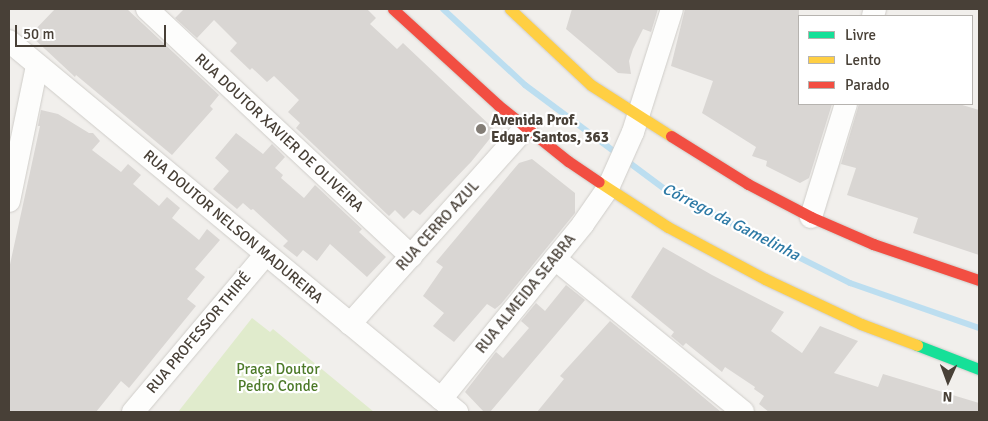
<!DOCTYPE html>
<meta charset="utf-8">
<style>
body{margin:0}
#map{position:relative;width:988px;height:421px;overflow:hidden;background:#f1efec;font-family:Signika,sans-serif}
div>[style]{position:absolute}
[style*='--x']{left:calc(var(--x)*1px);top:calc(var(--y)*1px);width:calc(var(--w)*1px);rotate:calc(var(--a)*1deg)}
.green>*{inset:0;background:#e0ebcc}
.stream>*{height:6px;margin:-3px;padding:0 3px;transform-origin:3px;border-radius:3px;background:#bcdef0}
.building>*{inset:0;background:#d9d6d3}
.roads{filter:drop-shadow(0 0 1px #cfcdc9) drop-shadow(0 0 1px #cfcdc9)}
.street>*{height:22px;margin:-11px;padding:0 11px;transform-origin:11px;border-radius:11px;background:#fdfdfc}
.fast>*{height:11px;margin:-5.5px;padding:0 5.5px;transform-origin:5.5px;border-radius:5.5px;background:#16e098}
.slow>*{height:11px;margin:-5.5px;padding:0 5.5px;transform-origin:5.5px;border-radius:5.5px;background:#ffcf43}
.jam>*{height:11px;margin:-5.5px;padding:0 5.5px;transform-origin:5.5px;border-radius:5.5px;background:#f24e42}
.dots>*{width:14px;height:14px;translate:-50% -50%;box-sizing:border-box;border:2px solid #fff;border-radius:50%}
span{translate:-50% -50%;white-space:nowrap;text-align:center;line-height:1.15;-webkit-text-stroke:4.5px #fff;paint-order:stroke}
.poi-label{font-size:15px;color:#484037;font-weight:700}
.left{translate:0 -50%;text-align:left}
.street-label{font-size:15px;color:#484037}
.park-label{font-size:15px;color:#4d7a29}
.water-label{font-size:16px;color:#2c79a5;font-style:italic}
.frame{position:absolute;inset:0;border:10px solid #484037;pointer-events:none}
.legend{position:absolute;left:798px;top:15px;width:175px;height:90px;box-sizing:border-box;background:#fff;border:1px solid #b6b3af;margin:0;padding:6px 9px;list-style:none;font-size:15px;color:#484037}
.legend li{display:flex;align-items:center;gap:10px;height:25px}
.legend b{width:25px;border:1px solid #b6b3af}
.north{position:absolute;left:923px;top:356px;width:50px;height:50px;-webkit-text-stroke:4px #fff;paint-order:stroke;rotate:182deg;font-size:14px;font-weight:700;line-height:20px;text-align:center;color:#484037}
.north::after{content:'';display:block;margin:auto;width:18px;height:22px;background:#484037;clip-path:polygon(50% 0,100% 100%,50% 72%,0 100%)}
.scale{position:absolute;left:15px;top:25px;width:151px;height:22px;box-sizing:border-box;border:2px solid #484037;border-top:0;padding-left:6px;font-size:15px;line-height:18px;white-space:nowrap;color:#484037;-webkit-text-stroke:4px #fff;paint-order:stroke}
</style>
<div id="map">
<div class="green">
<div style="clip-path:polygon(252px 318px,270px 332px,273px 329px,374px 412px,178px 412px)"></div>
</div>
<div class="stream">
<div style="--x:443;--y:9;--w:112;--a:42.8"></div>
<div style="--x:525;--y:85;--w:177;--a:36.7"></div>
<div style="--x:667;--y:191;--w:205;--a:26.7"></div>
<div style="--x:850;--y:283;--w:137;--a:19.2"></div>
</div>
<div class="building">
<div style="clip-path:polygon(55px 9px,127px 9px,219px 95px,210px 106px,213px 109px,172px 155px,76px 75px,75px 77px,30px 35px)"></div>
<div style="clip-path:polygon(184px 9px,367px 9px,376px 18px,370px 24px,397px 49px,403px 43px,496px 131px,471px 162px,420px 215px,413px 210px,404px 219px,395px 210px,389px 216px,296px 128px,300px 123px,288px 112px,299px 100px,274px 76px,267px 82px,252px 68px,250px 70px,230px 51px,237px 43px,214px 20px,197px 38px,175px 18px)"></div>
<div style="clip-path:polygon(572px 9px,658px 9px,651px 32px,643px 29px,633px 49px,629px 61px,631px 74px,618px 73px,566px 29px)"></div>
<div style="clip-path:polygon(685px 9px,799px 9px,799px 104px,832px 104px,809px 178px,800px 183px,766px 166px,767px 161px,752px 156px,756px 147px,702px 113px,713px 81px,671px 66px)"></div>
<div style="clip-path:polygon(859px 104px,959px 104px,979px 110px,979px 255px,913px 233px,918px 218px,847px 195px,856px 168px,841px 164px)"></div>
<div style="clip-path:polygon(41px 110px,58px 114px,89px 133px,93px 133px,100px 141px,92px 150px,121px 172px,128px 164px,141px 175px,133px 184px,159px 206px,167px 197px,180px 208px,172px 218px,199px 240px,207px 229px,220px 240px,195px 269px,205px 277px,187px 299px,196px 306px,129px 388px,121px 381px,96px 412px,9px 412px,9px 269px,40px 126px,38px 126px)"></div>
<div style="clip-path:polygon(236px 133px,263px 154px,272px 144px,285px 157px,275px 168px,283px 175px,281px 178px,304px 198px,315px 185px,362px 229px,359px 232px,386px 257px,367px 277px,330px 244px,317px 261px,303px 250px,297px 257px,283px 246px,288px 241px,253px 209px,251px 210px,243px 203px,237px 209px,213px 189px,229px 171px,215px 158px)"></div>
<div style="clip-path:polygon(532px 159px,575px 193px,575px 213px,501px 304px,495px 309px,487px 304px,454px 342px,433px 326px,444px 313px,423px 296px,443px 267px,436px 262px,519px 163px)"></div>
<div style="clip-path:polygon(663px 247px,712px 275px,784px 312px,771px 331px,802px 353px,820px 326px,858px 341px,834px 373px,878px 387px,883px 374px,979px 403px,979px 412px,769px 412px,759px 404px,764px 396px,754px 389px,755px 387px,725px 367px,722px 372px,686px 343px,683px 346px,671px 336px,674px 332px,631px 297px)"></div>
<div style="clip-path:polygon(566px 285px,585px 300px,490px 412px,484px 412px,465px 392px,496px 352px,503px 358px,529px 328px,521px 321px,536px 303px,545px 311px)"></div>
<div style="clip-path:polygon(610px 321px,679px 377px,721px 412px,537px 412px,564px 379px,560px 376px)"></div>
</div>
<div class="roads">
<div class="street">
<div style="--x:147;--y:9;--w:362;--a:43.1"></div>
<div style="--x:873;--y:16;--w:7;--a:-74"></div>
<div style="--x:9;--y:41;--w:582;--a:39.63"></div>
<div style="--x:9;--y:201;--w:138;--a:-78.3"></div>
<div style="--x:811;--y:217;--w:118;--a:-72.8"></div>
<div style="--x:555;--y:259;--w:242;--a:39.1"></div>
<div style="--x:350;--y:324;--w:264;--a:-48.2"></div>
<div style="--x:441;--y:399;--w:225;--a:-50.9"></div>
<div style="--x:583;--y:224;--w:44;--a:-55.2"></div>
<div style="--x:608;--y:188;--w:61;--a:-65.9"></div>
<div style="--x:633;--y:132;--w:129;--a:-72.4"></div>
<div style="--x:133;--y:412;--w:205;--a:-49.9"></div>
</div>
<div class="fast">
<div style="--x:917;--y:345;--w:66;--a:21.2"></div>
</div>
<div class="slow">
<div style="--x:510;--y:9;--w:111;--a:43.2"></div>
<div style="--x:591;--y:85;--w:95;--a:32.5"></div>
<div style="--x:599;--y:182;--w:82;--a:33.1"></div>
<div style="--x:668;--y:227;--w:110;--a:28.2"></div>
<div style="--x:765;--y:279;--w:106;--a:25.1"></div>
<div style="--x:861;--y:324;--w:60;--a:20.6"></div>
</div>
<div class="jam">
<div style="--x:393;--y:9;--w:142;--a:42.4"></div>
<div style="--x:498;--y:105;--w:90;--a:38.7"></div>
<div style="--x:568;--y:161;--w:37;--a:34"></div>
<div style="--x:671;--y:136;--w:91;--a:31.9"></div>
<div style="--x:748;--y:184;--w:71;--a:27.6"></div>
<div style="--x:811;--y:217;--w:68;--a:23.5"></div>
<div style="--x:873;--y:244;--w:112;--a:18.8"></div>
</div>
</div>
<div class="dots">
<div style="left:481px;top:129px;background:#837d76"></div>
</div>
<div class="poi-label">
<span class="left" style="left:491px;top:129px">Avenida Prof.<br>Edgar Santos, 363</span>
</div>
<div class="street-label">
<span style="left:279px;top:133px;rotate:43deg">RUA DOUTOR XAVIER DE OLIVEIRA</span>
<span style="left:438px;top:226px;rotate:-48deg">RUA CERRO AZUL</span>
<span style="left:233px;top:227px;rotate:40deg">RUA DOUTOR NELSON MADUREIRA</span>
<span style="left:526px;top:294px;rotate:-51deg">RUA ALMEIDA SEABRA</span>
<span style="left:199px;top:333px;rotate:-50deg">RUA PROFESSOR THIRÉ</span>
</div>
<div class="park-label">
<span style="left:278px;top:378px">Praça Doutor<br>Pedro Conde</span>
</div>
<div class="water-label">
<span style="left:731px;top:222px;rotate:27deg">Córrego da Gamelinha</span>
</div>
<div class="frame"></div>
<ul class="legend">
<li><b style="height:6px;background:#16e098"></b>Livre</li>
<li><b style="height:6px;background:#ffcf43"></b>Lento</li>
<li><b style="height:6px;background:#f24e42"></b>Parado</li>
</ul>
<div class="north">N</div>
<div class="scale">50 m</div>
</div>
